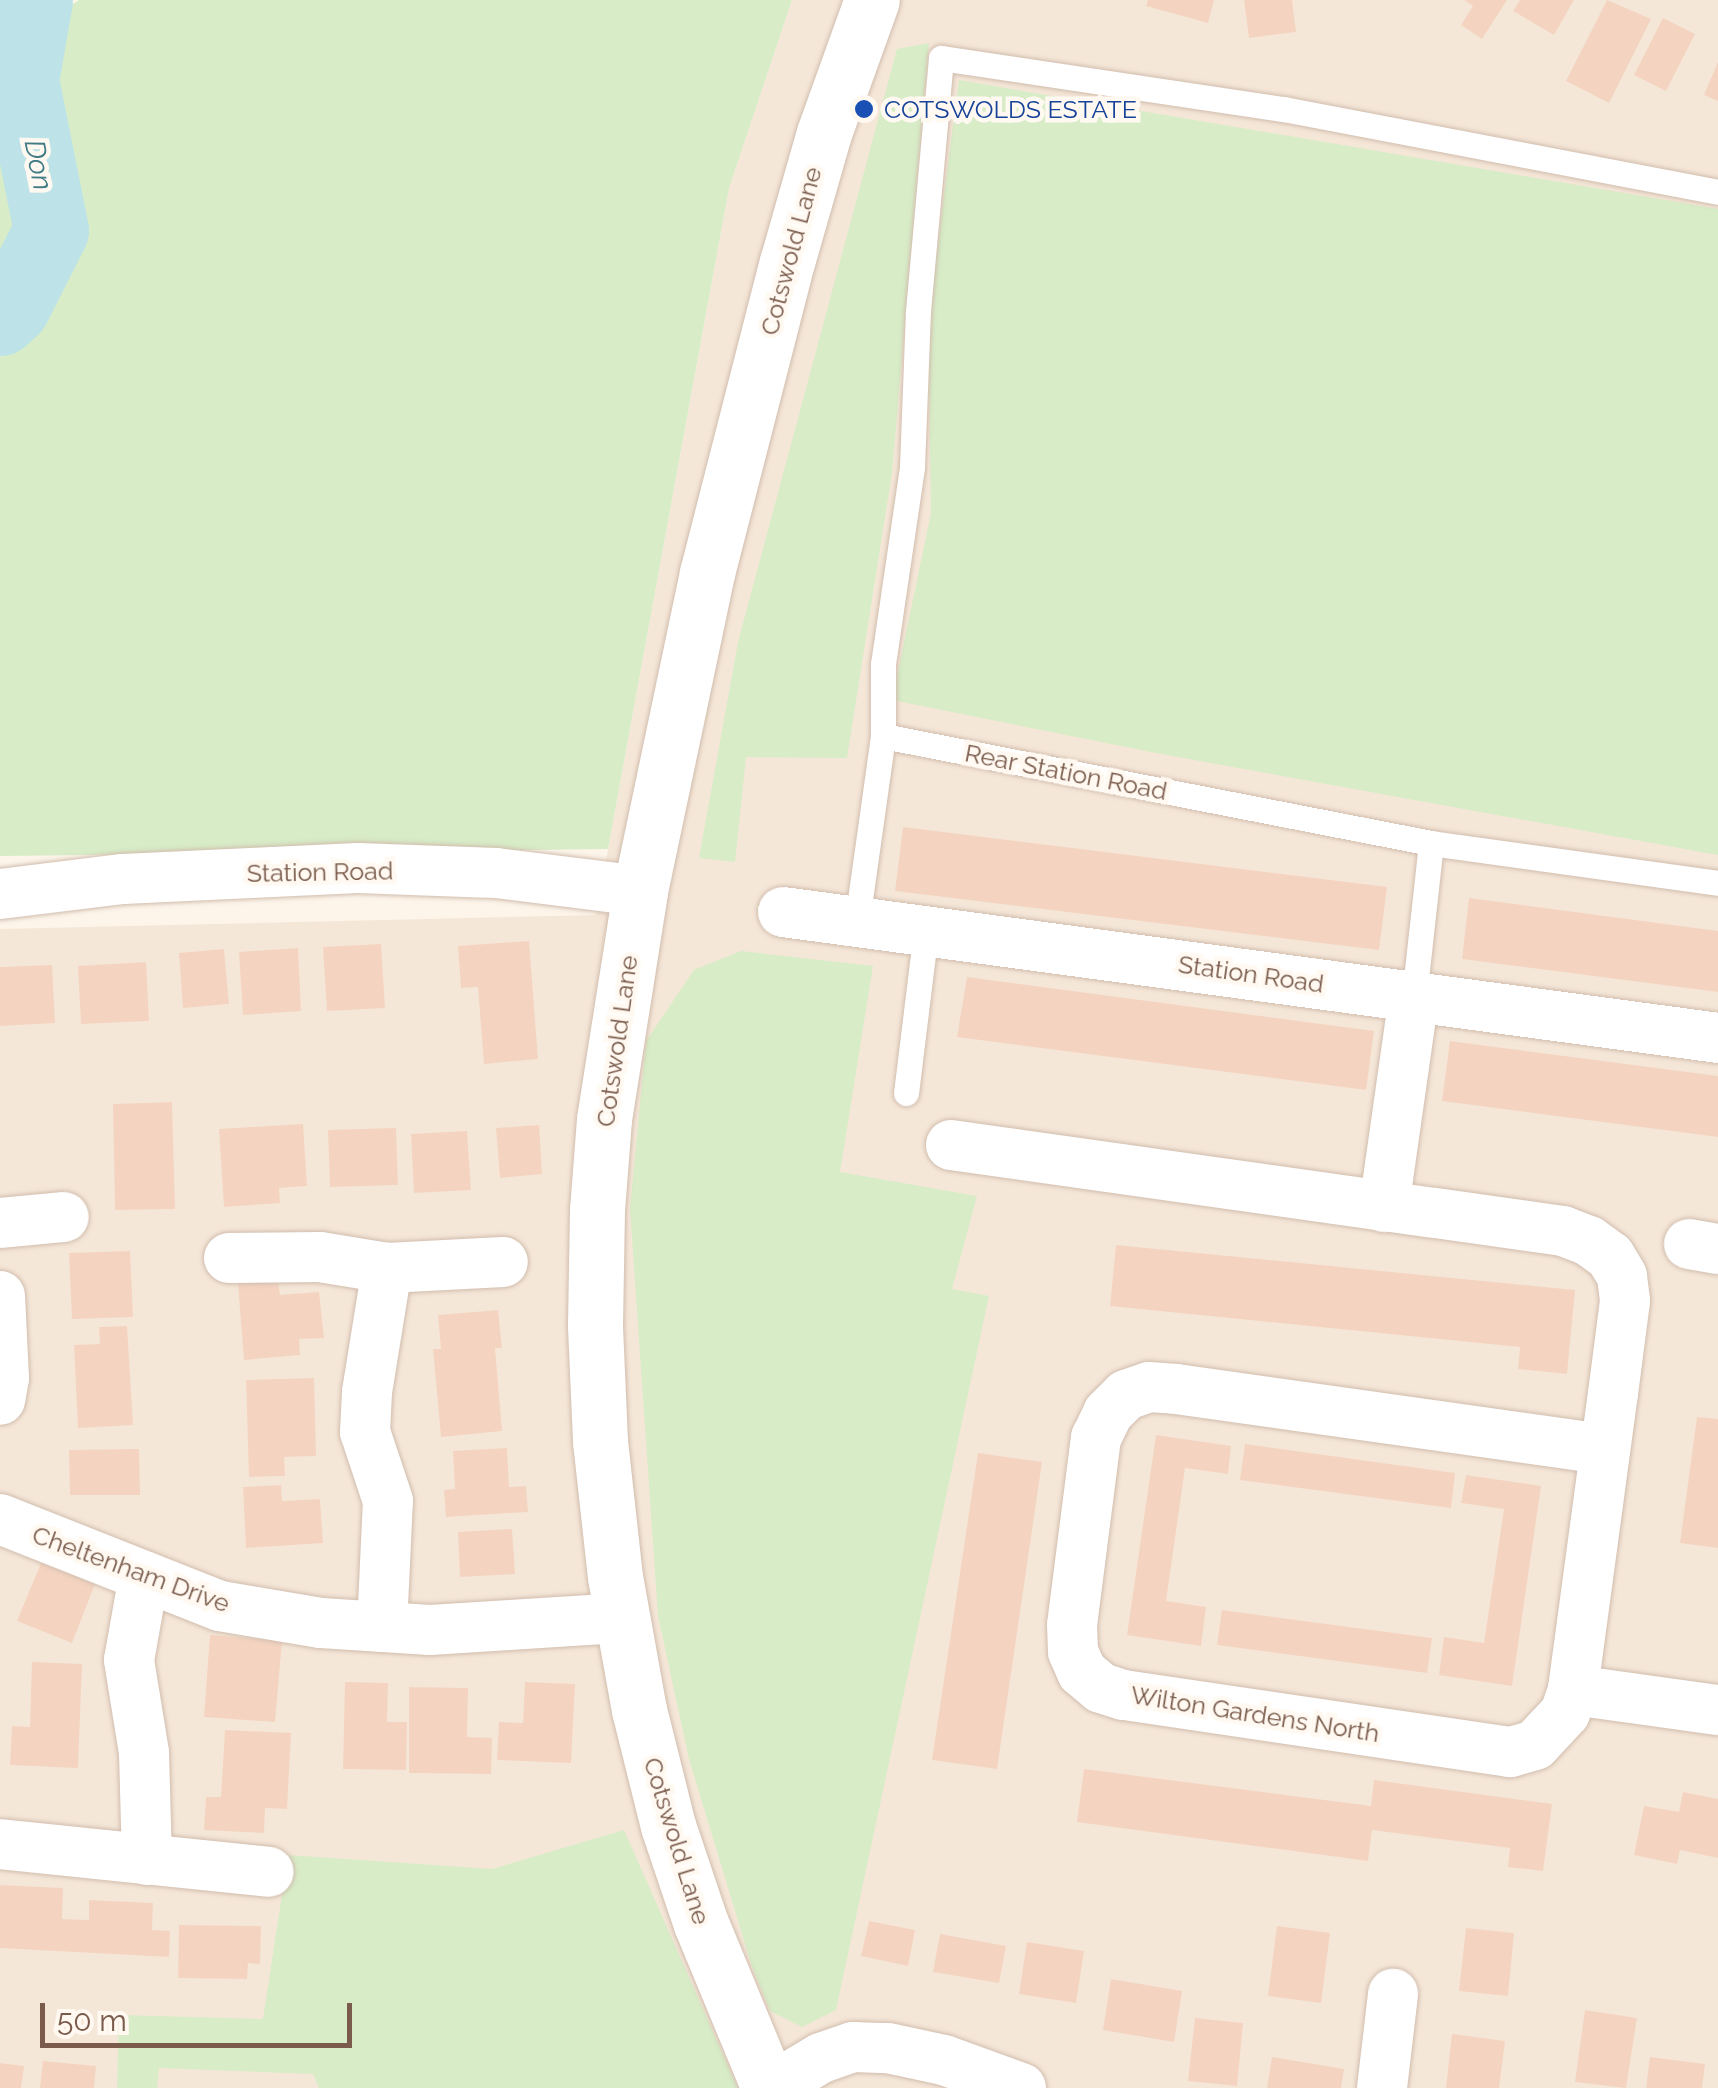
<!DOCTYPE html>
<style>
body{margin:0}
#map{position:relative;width:1718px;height:2088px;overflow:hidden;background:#fdf5ea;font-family:Raleway,sans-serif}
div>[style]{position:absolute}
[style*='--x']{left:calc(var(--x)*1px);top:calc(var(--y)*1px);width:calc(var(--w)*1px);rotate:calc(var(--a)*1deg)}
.residential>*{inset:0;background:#f5e7d8}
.green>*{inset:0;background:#d7ecc7}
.river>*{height:75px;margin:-37.5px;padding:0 37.5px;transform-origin:37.5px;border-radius:37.5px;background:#bde3e8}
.building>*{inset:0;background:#f4d4c1}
.roads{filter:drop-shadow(0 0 2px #d1bdae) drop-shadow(0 0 2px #d1bdae)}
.service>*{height:25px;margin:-12.5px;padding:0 12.5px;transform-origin:12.5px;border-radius:12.5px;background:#fff}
.minor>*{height:50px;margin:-25px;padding:0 25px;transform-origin:25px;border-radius:25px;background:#fff}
.tertiary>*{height:55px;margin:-27.5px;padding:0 27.5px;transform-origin:27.5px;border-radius:27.5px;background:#fff}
.dots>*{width:28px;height:28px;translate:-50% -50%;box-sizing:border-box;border:5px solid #fff9f1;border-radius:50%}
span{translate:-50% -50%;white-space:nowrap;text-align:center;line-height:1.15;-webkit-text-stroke:9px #fff9f1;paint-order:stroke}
.transit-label{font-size:25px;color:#164399}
.left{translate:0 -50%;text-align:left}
.street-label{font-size:25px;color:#7a5b4c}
.water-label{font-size:28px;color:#417c86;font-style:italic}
.scale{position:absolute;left:40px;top:2003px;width:312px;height:45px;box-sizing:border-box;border:5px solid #7a5b4c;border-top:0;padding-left:12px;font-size:30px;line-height:35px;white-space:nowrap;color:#7a5b4c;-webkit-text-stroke:8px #fff9f1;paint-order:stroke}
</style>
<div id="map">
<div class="residential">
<div style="clip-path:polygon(792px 0,1718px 0,1718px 2088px,0 2088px,0 929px,596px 915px,729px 188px)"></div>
</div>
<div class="green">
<div style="clip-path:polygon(0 0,19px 0,5px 57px,21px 211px,0 264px)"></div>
<div style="clip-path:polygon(79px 0,792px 0,729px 188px,608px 849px,0 856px,0 354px,47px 266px,71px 200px,45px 49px,54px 17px)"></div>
<div style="clip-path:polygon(929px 43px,892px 473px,847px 758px,746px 757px,735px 862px,699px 858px,738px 642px,897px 49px)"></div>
<div style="clip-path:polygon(959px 80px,1718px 209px,1718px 855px,1156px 753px,892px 700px,931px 513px,928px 316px)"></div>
<div style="clip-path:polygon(741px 951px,873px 966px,840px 1172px,977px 1196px,952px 1289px,989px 1296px,836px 2010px,802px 2027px,770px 2011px,752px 1967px,689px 1759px,658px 1616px,630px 1209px,646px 1041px,694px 970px)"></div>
<div style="clip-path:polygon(624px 1830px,738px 2088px,319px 2088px,313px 2074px,159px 2068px,157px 2088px,117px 2088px,119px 2015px,263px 2019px,288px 1855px,492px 1869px)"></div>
</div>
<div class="river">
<div style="--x:0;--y:318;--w:16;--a:-43"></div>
<div style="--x:12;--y:307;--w:86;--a:-63.1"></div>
<div style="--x:51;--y:230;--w:153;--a:-101.3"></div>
<div style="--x:21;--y:80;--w:81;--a:-80.1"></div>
</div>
<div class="building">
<div style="clip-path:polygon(1148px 0,1214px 0,1208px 23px,1146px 6px)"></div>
<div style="clip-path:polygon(1244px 0,1292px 0,1296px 32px,1249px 38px)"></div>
<div style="clip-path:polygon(1464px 0,1507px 0,1482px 39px,1461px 25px,1473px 6px)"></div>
<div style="clip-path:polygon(1520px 0,1574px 0,1554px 35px,1513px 11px)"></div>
<div style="clip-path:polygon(1607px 0,1651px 19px,1609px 103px,1566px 81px)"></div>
<div style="clip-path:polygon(1663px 18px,1695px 34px,1666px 91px,1634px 75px)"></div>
<div style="clip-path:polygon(1718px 62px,1718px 101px,1704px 95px)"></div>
<div style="clip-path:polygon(903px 827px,1387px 887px,1379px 950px,895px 891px)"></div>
<div style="clip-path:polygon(1469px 898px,1718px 931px,1718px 992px,1462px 959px)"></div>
<div style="clip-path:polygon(529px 941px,538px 1059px,484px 1064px,478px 987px,461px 988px,458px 946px)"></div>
<div style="clip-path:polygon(381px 944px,385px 1008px,327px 1011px,323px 947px)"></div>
<div style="clip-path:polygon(298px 948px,301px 1011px,243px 1015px,239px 952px)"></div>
<div style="clip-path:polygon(224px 949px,229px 1004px,183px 1008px,179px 953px)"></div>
<div style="clip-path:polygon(146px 962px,149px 1021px,81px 1024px,78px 966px)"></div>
<div style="clip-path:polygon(52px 965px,55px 1023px,0 1026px,0 967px)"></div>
<div style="clip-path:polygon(967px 977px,1374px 1031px,1366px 1090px,957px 1037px)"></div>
<div style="clip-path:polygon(1450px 1041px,1718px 1076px,1718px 1137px,1442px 1101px)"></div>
<div style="clip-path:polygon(172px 1102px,175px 1209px,115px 1210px,113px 1104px)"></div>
<div style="clip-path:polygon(303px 1124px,307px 1186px,279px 1188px,280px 1203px,224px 1207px,219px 1129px)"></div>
<div style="clip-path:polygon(539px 1125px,542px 1174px,500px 1178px,496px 1128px)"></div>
<div style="clip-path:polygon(396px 1128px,398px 1185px,330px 1187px,328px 1130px)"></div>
<div style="clip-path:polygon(467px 1131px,471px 1190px,414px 1193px,411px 1134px)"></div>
<div style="clip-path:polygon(1116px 1245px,1575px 1290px,1567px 1374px,1518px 1369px,1520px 1347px,1110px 1306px)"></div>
<div style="clip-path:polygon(130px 1251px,133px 1317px,72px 1319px,69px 1253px)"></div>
<div style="clip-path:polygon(278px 1280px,280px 1295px,319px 1292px,324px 1338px,299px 1339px,300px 1355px,244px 1360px,238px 1284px)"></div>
<div style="clip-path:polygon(498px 1310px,502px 1348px,495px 1348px,502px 1431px,441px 1437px,433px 1349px,441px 1349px,438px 1315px)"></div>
<div style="clip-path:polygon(127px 1326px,133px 1425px,78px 1428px,74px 1345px,100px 1344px,99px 1327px)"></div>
<div style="clip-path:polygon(314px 1378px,316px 1456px,284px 1457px,285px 1476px,249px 1477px,246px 1380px)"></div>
<div style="clip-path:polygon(1697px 1417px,1718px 1419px,1718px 1548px,1680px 1543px)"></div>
<div style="clip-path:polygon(1156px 1435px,1231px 1446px,1228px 1474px,1185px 1468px,1166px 1601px,1206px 1607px,1201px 1646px,1127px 1635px)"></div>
<div style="clip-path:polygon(1245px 1444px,1455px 1473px,1451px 1508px,1240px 1480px)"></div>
<div style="clip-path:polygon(507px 1448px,509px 1487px,526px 1486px,528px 1512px,446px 1517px,444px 1490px,455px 1489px,453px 1451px)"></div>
<div style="clip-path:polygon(139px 1449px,140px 1495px,70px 1495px,69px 1450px)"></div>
<div style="clip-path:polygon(978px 1453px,1042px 1462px,997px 1769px,932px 1760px)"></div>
<div style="clip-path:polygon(1466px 1475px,1541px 1486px,1512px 1686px,1439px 1675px,1444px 1637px,1484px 1643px,1504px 1509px,1461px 1503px)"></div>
<div style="clip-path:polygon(281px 1485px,282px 1501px,320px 1499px,323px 1543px,246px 1548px,243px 1487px)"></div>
<div style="clip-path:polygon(512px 1529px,515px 1574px,460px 1577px,458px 1532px)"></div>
<div style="clip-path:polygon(41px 1563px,95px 1584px,72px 1643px,17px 1621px)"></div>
<div style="clip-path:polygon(1222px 1610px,1432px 1638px,1427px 1673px,1217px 1645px)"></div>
<div style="clip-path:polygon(210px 1635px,282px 1641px,275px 1722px,204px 1717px)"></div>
<div style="clip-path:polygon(32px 1662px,82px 1664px,78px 1768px,10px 1765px,12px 1726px,30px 1727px)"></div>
<div style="clip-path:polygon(345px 1682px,388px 1683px,387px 1722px,407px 1722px,406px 1770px,343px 1769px)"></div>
<div style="clip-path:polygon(525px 1682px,575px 1684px,571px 1763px,497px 1760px,499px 1722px,523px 1723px)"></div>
<div style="clip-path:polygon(409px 1687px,468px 1688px,467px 1737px,492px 1738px,491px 1774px,409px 1773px)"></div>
<div style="clip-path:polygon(225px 1730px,291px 1733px,287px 1809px,265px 1808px,264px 1833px,204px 1830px,206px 1797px,221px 1797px)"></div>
<div style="clip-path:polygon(1084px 1769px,1371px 1806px,1374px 1780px,1552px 1804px,1543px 1871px,1508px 1867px,1510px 1848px,1372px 1830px,1368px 1861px,1077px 1822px)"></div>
<div style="clip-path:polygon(1683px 1792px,1718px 1799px,1718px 1858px,1680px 1850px,1677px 1864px,1634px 1855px,1644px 1806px,1679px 1812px)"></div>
<div style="clip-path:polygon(0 1885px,63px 1888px,62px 1919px,89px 1920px,89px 1900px,153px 1903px,152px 1930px,170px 1931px,169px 1957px,0 1948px)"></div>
<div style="clip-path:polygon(869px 1921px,915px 1930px,908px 1966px,861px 1956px)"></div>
<div style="clip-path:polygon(179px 1925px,261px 1926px,260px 1964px,248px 1963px,247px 1979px,178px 1978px)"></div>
<div style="clip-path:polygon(1277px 1926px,1330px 1933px,1321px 2003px,1268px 1996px)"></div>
<div style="clip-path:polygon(1466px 1928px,1514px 1933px,1508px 1996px,1459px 1991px)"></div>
<div style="clip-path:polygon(940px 1934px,1006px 1946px,999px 1983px,933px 1972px)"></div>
<div style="clip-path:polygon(1027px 1942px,1084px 1951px,1076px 2003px,1019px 1994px)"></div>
<div style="clip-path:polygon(1111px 1979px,1182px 1991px,1174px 2042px,1103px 2030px)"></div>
<div style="clip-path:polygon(1585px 2010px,1637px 2018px,1626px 2088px,1575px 2082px)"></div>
<div style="clip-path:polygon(1195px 2018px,1243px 2023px,1237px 2086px,1188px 2081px)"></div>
<div style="clip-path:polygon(1452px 2034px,1505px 2041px,1499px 2088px,1446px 2088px)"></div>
<div style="clip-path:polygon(1272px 2057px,1344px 2069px,1341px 2088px,1267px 2088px)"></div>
<div style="clip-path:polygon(1650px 2057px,1705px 2064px,1702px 2088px,1646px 2088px)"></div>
<div style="clip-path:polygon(43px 2061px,96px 2066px,94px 2088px,40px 2088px)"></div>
<div style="clip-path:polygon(0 2063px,24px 2066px,21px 2088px,0 2088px)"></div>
</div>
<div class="roads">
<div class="service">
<div style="--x:883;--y:736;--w:72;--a:-90"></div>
<div style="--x:883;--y:664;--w:199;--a:-81.6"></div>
<div style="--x:912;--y:467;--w:156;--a:-87.8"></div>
<div style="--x:918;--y:311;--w:254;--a:-84.8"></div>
<div style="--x:941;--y:58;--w:347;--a:8.5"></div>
<div style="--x:1284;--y:109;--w:442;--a:10.8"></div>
<div style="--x:857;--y:921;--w:187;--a:-82"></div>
<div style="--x:883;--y:736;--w:558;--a:11.05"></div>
<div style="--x:1431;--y:843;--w:290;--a:7.9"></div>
<div style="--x:1414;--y:997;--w:155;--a:-83.7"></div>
<div style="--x:906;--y:1093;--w:164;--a:-83"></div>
</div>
<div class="minor">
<div style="--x:0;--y:894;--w:124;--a:-7"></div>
<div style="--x:123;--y:879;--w:235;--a:-2.7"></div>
<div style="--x:358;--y:868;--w:138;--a:2.1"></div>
<div style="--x:496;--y:873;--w:145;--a:7.1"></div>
<div style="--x:783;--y:912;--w:943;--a:7.67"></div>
<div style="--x:951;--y:1145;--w:618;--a:8"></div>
<div style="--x:1563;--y:1231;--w:28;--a:21"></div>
<div style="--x:1589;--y:1241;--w:26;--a:36"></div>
<div style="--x:1610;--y:1256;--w:23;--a:59"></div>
<div style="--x:1622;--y:1276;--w:25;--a:83"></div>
<div style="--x:1625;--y:1301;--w:93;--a:97.4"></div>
<div style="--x:1613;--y:1393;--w:300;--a:97.7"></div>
<div style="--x:1573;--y:1690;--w:24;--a:109"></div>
<div style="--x:1565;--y:1713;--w:44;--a:133.2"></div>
<div style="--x:1535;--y:1745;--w:26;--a:164"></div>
<div style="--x:1510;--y:1752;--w:391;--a:-171.6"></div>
<div style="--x:1123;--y:1695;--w:23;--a:-162"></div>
<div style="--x:1101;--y:1688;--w:25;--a:-140"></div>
<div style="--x:1082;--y:1672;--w:22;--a:-114"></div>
<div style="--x:1073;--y:1652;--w:27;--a:-92"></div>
<div style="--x:1072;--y:1625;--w:189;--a:-82.7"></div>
<div style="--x:1096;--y:1438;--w:28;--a:-64"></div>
<div style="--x:1108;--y:1413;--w:25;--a:-45"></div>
<div style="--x:1126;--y:1395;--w:24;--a:-19"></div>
<div style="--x:1149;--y:1387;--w:27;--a:4"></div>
<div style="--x:1176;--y:1389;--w:433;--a:8"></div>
<div style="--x:1384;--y:1207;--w:212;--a:-81.9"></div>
<div style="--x:0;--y:1223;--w:64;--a:-5.4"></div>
<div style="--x:1689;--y:1244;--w:29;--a:10"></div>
<div style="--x:229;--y:1258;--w:91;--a:-0.6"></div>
<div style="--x:320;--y:1257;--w:68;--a:9.3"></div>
<div style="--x:387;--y:1268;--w:116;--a:-3"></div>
<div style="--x:0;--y:1296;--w:82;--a:87.2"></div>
<div style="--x:4;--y:1378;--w:22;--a:100"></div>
<div style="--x:0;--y:1519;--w:237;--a:21.6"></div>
<div style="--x:220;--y:1606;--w:102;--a:9.6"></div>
<div style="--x:321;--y:1623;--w:109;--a:3.7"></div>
<div style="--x:430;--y:1630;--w:193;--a:-3.6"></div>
<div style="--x:144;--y:1576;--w:85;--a:100.1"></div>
<div style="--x:129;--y:1660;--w:94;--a:80.8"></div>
<div style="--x:144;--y:1753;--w:107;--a:88.4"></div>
<div style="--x:382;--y:1627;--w:126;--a:-87.3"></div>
<div style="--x:388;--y:1501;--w:73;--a:-108.4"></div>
<div style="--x:365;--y:1432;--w:40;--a:-87.1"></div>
<div style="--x:367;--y:1392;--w:126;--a:-80.8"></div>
<div style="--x:1573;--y:1690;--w:146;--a:7.9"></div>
<div style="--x:0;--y:1844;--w:270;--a:5.9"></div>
<div style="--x:771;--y:2088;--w:58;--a:-31"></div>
<div style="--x:821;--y:2058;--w:34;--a:-19"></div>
<div style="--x:853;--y:2047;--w:35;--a:2"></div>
<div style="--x:888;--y:2048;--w:57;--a:12.1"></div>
<div style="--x:944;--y:2060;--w:82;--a:20"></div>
<div style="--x:1382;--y:2088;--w:95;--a:-83.3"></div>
</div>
<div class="tertiary">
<div style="--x:769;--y:2088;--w:178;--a:-112.5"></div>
<div style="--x:701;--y:1924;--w:103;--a:-108.6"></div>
<div style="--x:668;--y:1826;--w:120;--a:-104"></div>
<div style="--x:639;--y:1710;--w:135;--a:-100.2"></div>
<div style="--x:615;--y:1577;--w:137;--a:-96.3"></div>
<div style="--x:600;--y:1441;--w:116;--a:-92.5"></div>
<div style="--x:595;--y:1325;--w:115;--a:-89"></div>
<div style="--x:597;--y:1210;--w:91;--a:-85.6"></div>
<div style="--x:604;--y:1119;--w:231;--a:-81"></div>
<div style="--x:640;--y:891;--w:325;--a:-78.1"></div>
<div style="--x:707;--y:573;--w:321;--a:-75.6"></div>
<div style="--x:787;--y:262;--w:134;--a:-74"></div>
<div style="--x:824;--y:133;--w:141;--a:-70.2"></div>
</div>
</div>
<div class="dots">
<div style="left:864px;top:109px;background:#1a4fb4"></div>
</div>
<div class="transit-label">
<span class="left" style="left:884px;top:109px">COTSWOLDS ESTATE</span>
</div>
<div class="street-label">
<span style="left:791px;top:251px;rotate:-75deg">Cotswold Lane</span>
<span style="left:1066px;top:772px;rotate:11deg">Rear Station Road</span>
<span style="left:320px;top:872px;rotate:-1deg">Station Road</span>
<span style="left:1251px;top:974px;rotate:8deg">Station Road</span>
<span style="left:617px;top:1041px;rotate:-82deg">Cotswold Lane</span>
<span style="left:131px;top:1569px;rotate:20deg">Cheltenham Drive</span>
<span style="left:1255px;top:1714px;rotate:9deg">Wilton Gardens North</span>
<span style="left:677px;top:1841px;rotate:73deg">Cotswold Lane</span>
</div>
<div class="water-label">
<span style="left:38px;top:165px;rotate:79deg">Don</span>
</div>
<div class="scale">50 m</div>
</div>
